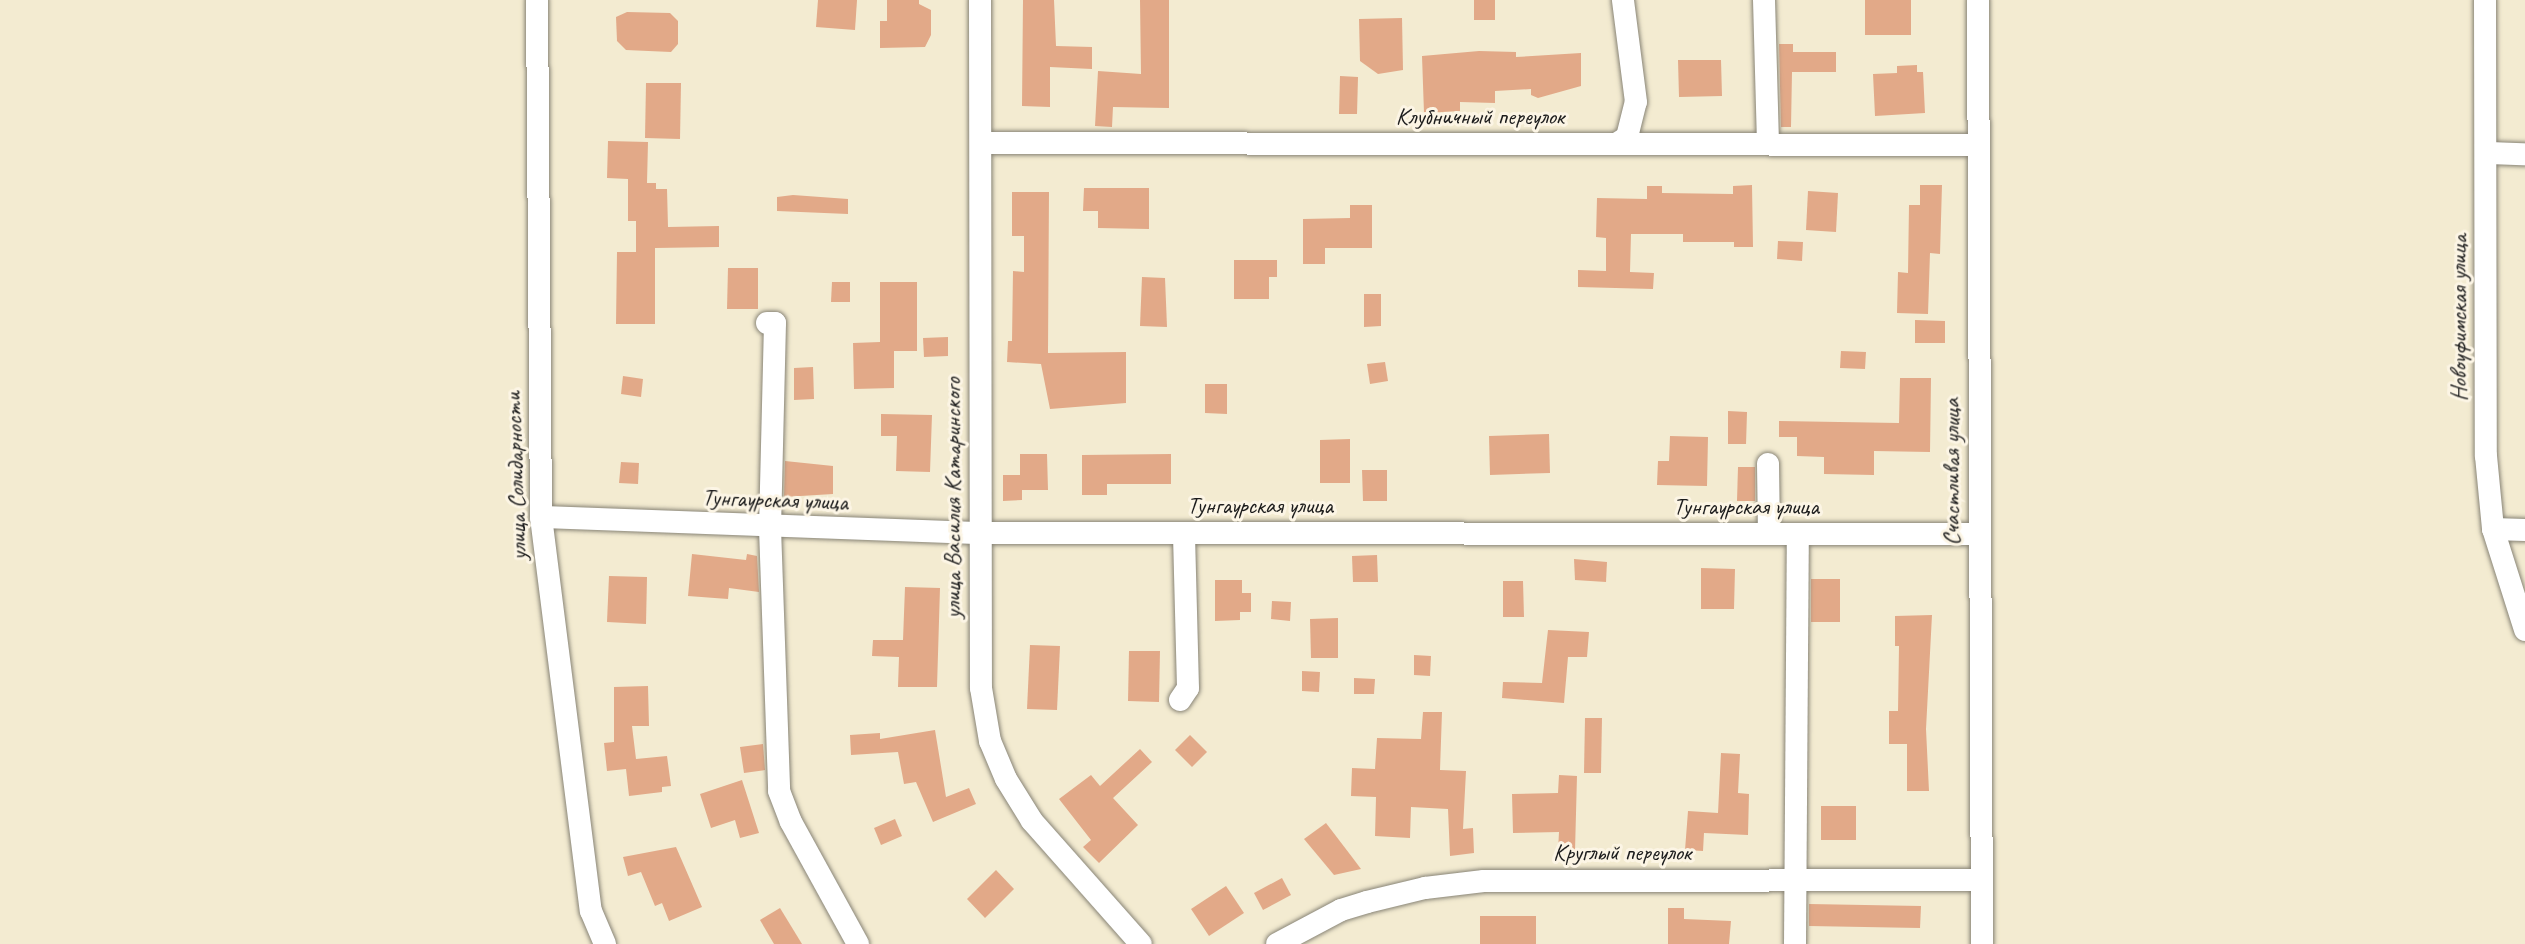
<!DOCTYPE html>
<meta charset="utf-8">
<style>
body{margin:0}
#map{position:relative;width:2525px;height:944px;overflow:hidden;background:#f3ebd1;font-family:Caveat,sans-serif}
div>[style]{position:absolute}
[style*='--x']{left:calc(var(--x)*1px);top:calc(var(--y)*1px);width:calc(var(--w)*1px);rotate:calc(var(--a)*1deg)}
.building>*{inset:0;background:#e2a988}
.roads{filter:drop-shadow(0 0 2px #888476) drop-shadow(0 0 2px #888476)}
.minor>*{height:22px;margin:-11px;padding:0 11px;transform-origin:11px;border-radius:11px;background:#fff}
span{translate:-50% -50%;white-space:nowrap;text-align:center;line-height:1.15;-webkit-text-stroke:6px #fcf5e5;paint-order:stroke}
.street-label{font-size:24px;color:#1c1c1c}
</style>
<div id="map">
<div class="building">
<div style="clip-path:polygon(818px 0,857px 0,855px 30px,816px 27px)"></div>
<div style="clip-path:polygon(887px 0,919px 0,919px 4px,931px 10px,931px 35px,925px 47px,880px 48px,880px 21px,887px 21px)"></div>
<div style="clip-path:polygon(1023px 0,1054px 0,1056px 46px,1092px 47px,1092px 69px,1050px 67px,1050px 107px,1022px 106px)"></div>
<div style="clip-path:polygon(1140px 0,1169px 0,1169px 108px,1113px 107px,1112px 127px,1095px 126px,1098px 71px,1141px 74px)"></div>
<div style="clip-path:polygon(1474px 0,1495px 0,1495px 20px,1474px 20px)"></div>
<div style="clip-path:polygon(1865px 0,1911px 0,1911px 35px,1865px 35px)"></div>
<div style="clip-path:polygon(627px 12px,670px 13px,678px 21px,678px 44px,671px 52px,626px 50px,617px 41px,616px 17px)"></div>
<div style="clip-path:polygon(1402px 18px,1403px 70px,1378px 74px,1360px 61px,1359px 19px)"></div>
<div style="clip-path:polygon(1779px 44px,1793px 44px,1793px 52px,1836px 52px,1836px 72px,1792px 72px,1791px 127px,1781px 127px)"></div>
<div style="clip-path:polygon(1479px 51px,1516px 52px,1516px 57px,1581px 53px,1581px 86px,1538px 98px,1531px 95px,1531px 89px,1495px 91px,1495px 103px,1460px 102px,1460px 111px,1424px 113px,1422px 56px)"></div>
<div style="clip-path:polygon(1678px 60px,1721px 60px,1722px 96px,1679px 97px)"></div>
<div style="clip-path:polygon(1917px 65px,1917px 72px,1923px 72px,1925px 113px,1875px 116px,1873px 74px,1897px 73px,1897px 66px)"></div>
<div style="clip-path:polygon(1340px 76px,1358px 77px,1357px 114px,1339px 114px)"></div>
<div style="clip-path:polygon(646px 83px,681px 83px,680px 139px,645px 138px)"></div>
<div style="clip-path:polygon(608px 141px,648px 142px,647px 183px,656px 183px,656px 189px,667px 189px,668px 227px,719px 226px,719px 247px,655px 248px,655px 324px,616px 324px,617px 252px,636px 252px,636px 221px,628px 221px,628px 179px,607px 178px)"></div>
<div style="clip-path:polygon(1752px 185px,1753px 247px,1734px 247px,1734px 242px,1683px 242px,1683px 234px,1631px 234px,1630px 272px,1654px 273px,1653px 289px,1578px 287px,1578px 270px,1606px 271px,1606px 238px,1596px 237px,1597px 198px,1647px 199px,1647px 186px,1662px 186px,1662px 193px,1733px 194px,1733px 186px)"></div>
<div style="clip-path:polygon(1920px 185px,1942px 185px,1940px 254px,1930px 253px,1928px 314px,1897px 313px,1898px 272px,1908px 273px,1909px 205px,1920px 205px)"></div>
<div style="clip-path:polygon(1084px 188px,1149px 188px,1149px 229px,1098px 228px,1098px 211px,1083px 211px)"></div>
<div style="clip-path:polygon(1808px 191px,1838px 193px,1836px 232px,1806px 230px)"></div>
<div style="clip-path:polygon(1012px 192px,1049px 192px,1048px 353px,1126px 352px,1126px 403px,1050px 409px,1041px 364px,1007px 362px,1008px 341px,1012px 341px,1013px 271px,1024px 272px,1024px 236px,1012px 236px)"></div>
<div style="clip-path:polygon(793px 195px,848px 199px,848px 214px,777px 211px,777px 197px)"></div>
<div style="clip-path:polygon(1350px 205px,1372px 205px,1372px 248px,1325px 248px,1325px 264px,1303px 264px,1303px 219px,1350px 218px)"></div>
<div style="clip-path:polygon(1778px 241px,1803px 242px,1802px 261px,1777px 259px)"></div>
<div style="clip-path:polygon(1234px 260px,1277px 260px,1277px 277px,1269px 277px,1269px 299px,1234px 299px)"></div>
<div style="clip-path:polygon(728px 268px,758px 268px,758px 309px,727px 309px)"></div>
<div style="clip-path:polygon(1142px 277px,1165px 278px,1167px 327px,1140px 326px)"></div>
<div style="clip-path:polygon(832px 282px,850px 282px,850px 302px,831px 302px)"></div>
<div style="clip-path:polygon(880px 282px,917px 282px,917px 351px,894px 351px,894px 388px,854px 389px,853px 343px,880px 342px)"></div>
<div style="clip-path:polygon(1364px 294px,1381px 294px,1381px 326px,1364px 327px)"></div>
<div style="clip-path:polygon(1915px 320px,1945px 321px,1945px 343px,1915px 343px)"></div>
<div style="clip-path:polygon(948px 337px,948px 356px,924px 357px,923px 338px)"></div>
<div style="clip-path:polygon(1841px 351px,1866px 352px,1865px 369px,1840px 368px)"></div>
<div style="clip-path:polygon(1385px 362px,1388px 381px,1370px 384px,1367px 364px)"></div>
<div style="clip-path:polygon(813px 367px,814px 399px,794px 400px,794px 368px)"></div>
<div style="clip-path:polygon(623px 376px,643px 379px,641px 397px,621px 394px)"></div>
<div style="clip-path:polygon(1900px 378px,1931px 378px,1930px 452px,1874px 451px,1874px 475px,1824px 474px,1824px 457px,1797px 456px,1797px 437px,1779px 437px,1779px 421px,1899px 423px)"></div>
<div style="clip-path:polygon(1205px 384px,1227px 384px,1227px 414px,1205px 413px)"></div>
<div style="clip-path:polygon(1728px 411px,1747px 412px,1746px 444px,1728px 444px)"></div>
<div style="clip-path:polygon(881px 414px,932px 415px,930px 472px,896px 471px,897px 436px,881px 436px)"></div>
<div style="clip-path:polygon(1549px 434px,1550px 473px,1490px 475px,1489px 436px)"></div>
<div style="clip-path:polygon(1670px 436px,1708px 437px,1707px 486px,1657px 485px,1658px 461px,1669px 461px)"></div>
<div style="clip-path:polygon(1350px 439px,1350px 483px,1320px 483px,1320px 440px)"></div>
<div style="clip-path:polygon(1020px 454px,1047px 454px,1048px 490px,1022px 490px,1022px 500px,1003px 501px,1003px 475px,1020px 475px)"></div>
<div style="clip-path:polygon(1171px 454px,1171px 484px,1107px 484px,1107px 495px,1082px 495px,1082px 455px)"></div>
<div style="clip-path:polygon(785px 461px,833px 466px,833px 494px,784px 497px)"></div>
<div style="clip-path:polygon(621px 462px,639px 463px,638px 484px,619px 483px)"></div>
<div style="clip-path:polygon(1738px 467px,1755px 467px,1755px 501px,1737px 501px)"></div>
<div style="clip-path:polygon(1362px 470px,1387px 470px,1387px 501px,1363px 501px)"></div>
<div style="clip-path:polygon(692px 554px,746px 560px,747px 554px,757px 556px,759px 592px,729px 588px,728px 599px,688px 596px)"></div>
<div style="clip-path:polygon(1377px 555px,1378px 582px,1353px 582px,1352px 556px)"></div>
<div style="clip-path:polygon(1574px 559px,1607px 562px,1606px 582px,1575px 580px)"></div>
<div style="clip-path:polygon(1701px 568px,1735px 569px,1734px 609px,1701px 609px)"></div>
<div style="clip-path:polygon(609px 576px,647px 577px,646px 624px,607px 622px)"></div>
<div style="clip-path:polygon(1811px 579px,1840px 579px,1840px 622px,1811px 622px)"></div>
<div style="clip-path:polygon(1215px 580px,1242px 580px,1242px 593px,1251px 593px,1251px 612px,1240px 612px,1240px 620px,1215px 621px)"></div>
<div style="clip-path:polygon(1503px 581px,1523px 581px,1524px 617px,1503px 617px)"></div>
<div style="clip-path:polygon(905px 587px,940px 588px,937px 687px,898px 687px,899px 657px,872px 656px,873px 640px,903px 640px)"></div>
<div style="clip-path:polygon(1272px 601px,1291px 602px,1290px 621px,1271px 619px)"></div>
<div style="clip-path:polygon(1932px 615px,1926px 729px,1929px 791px,1907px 791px,1907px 744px,1889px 744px,1889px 711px,1898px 711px,1899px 646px,1895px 646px,1895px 616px)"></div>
<div style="clip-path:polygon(1338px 618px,1338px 658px,1311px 658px,1310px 619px)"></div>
<div style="clip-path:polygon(1548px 630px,1589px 632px,1587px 657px,1568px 657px,1564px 703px,1502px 698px,1503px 682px,1542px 683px)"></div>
<div style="clip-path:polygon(1030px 645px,1060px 646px,1057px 710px,1027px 709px)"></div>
<div style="clip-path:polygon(1129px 651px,1160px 651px,1159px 702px,1128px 701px)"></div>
<div style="clip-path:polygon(1414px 655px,1431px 656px,1430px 676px,1414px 675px)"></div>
<div style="clip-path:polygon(1302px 671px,1320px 672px,1319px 692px,1302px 691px)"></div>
<div style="clip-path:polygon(1354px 678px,1375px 679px,1374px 694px,1354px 694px)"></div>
<div style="clip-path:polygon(648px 686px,649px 726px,632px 726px,636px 759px,667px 756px,671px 786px,662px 787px,662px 792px,629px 796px,626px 769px,607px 771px,604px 743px,614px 742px,614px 687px)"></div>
<div style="clip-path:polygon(1423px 712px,1442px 712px,1440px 770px,1466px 771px,1463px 829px,1473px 828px,1474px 853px,1450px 856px,1448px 809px,1411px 807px,1410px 838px,1375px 836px,1376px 797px,1351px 796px,1352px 768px,1375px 769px,1377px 738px,1421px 739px)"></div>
<div style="clip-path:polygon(1585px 718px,1602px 718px,1601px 773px,1584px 773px)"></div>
<div style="clip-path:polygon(935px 730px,946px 797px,969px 788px,976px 804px,933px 822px,916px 782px,904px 784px,898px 752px,851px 755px,850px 735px,880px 733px,880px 739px)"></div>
<div style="clip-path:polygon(1190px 735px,1207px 752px,1192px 767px,1175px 750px)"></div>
<div style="clip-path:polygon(763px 744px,765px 770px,744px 773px,740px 747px)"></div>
<div style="clip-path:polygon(1140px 749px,1152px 762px,1113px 798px,1138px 825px,1099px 863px,1083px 847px,1091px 840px,1059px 799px,1091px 775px,1100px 786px)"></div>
<div style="clip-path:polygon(1721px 753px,1740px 754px,1738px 793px,1749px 794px,1748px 835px,1704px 833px,1703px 851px,1685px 850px,1688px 811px,1718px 813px)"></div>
<div style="clip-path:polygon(1559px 775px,1577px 776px,1575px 851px,1558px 851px,1559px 832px,1513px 833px,1512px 794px,1558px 793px)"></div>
<div style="clip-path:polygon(742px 780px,759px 833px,740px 838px,735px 820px,711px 828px,700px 794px)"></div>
<div style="clip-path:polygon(1821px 806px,1856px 806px,1856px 840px,1821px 840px)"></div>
<div style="clip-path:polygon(895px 819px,902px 836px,881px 845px,874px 828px)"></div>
<div style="clip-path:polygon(1326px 823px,1352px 857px,1361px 869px,1334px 875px,1304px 839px)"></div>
<div style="clip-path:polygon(676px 847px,702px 907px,669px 921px,662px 903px,655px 906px,641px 872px,628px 876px,623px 857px)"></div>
<div style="clip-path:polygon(996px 870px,1014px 889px,985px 918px,967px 899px)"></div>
<div style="clip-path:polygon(1282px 878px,1291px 895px,1263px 910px,1254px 893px)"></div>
<div style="clip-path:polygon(1226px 886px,1244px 913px,1209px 936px,1191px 909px)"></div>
<div style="clip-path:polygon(1809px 904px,1921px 906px,1920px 928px,1809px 926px)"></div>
<div style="clip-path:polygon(780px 908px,802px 944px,774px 944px,760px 920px)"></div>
<div style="clip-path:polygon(1668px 908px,1684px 908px,1684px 919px,1731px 921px,1729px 944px,1668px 944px)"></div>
<div style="clip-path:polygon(1480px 916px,1536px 916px,1536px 944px,1480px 944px)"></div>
</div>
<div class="roads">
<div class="minor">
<div style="--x:537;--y:0;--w:517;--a:89.56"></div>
<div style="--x:541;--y:517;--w:397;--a:82.8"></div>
<div style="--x:591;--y:911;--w:36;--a:67"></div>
<div style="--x:980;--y:0;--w:688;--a:89.92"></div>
<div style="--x:981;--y:688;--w:54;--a:80.4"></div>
<div style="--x:990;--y:741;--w:41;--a:67.2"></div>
<div style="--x:1006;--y:779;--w:49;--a:58.2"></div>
<div style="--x:1032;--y:821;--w:164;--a:48.5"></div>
<div style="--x:1764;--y:0;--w:144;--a:88.4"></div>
<div style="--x:1978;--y:0;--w:944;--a:89.76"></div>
<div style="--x:2485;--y:0;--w:456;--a:89.9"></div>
<div style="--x:2486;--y:456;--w:73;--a:84.5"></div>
<div style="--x:2493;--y:529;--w:106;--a:72.4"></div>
<div style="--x:982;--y:143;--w:997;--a:0.11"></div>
<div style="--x:1616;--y:144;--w:13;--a:-32"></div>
<div style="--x:1627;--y:137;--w:36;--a:-76"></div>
<div style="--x:1636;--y:102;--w:103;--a:-97.3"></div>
<div style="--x:2487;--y:153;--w:38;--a:2"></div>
<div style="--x:767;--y:323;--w:8;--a:0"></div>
<div style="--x:775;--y:323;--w:205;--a:91.4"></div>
<div style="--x:770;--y:528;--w:263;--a:88"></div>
<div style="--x:779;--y:791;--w:33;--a:69"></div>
<div style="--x:791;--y:822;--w:139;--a:61.2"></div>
<div style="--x:1768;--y:464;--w:70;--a:89.2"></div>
<div style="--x:541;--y:517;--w:438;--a:2.1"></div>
<div style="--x:979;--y:533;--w:1001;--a:0.06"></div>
<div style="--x:2493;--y:529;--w:32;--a:2"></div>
<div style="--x:1180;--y:700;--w:14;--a:-56"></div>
<div style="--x:1188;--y:688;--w:155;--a:-91.5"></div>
<div style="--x:1277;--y:944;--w:72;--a:-28"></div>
<div style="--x:1341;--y:910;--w:27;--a:-17"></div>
<div style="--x:1367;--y:902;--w:60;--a:-13.6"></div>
<div style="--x:1425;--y:888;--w:59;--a:-6.8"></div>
<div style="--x:1484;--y:881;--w:494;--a:-0.1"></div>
<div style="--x:1795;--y:944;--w:410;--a:-89.6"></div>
</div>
</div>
<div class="street-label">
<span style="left:1480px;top:117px">Клубничный переулок</span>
<span style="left:2459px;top:318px;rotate:-90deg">Новоуфимская улица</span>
<span style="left:1952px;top:472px;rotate:-90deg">Счастливая улица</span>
<span style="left:516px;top:476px;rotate:-92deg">улица Солидарности</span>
<span style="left:953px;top:498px;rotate:-90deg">улица Василия Катаринского</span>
<span style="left:775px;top:500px;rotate:2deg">Тунгаурская улица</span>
<span style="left:1260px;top:506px">Тунгаурская улица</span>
<span style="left:1746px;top:507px">Тунгаурская улица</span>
<span style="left:1622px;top:853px">Круглый переулок</span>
</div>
</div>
